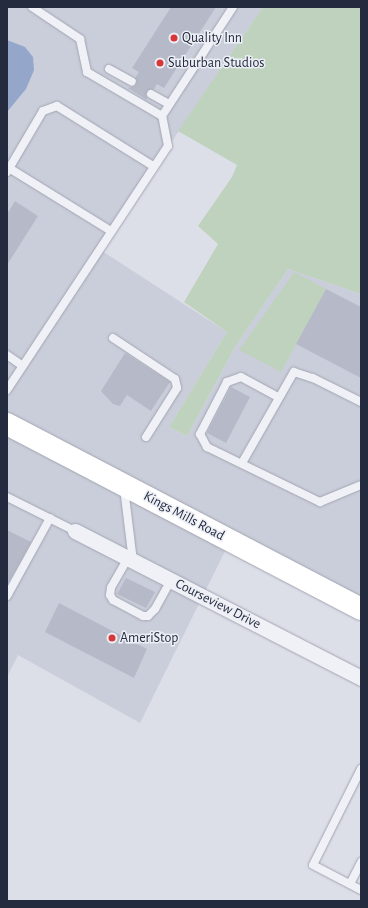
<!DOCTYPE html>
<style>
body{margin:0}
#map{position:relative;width:368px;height:908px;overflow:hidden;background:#dddfe8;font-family:"Alegreya Sans",sans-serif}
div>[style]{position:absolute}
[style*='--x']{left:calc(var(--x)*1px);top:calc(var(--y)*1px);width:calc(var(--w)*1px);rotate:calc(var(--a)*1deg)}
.built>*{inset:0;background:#caceda}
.green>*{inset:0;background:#bfd2bd}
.water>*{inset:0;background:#94a7cb}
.building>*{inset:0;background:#b6bac8}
.roads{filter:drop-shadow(0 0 1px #a2a5b2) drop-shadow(0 0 1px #a2a5b2)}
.service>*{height:8px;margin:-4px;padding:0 4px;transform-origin:4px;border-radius:4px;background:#eff1f6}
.minor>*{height:15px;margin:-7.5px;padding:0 7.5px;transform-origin:7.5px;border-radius:7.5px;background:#eff1f6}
.primary>*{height:22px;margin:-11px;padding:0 11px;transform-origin:11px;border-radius:11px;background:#fff}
.dots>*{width:11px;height:11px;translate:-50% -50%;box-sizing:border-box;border:2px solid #eceff5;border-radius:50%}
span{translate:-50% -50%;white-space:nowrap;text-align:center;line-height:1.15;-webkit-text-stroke:3px #eceff5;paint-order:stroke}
.poi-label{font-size:14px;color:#252b3f}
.left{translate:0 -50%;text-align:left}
.street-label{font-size:14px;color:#252b3f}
.frame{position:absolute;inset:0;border:8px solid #252b3f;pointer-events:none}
</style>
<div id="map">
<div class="built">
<div style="clip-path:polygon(7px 7px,263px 7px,99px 249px,227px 332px,169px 427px,187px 436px,235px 347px,288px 269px,361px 294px,361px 609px,230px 541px,140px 723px,18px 655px,7px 677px)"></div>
</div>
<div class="green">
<div style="clip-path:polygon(263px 7px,361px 7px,361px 294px,288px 269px,235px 347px,187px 436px,169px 427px,227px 332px,184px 302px,218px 244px,198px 226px,232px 177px,237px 165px,178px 131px)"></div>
<div style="clip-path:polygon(294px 272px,326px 289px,281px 372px,239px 350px)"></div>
</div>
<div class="water">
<div style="clip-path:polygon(7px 40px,25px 47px,33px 57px,34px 70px,26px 89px,7px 112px)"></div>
</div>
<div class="building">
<div style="clip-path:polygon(171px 7px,216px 7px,164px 88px,157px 84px,154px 89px,148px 90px,146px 94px,147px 100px,128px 88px,135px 86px,137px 82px,135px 78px,139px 72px,132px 68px)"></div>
<div style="clip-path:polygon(15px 201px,38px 216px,7px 265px,7px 214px)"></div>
<div style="clip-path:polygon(326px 289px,361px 307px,361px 378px,296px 344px)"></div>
<div style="clip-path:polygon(125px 353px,170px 382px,151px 411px,127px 395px,120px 406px,113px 404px,101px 391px)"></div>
<div style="clip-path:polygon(231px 387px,250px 397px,226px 443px,207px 433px)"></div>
<div style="clip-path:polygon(7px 530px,31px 542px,7px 585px)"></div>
<div style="clip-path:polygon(126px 578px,155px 592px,146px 608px,117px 594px)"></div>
<div style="clip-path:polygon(59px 603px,147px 649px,134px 678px,45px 632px)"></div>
</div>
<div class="roads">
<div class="service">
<div style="--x:32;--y:7;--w:58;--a:33.7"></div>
<div style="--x:80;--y:39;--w:34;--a:78"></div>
<div style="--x:87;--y:72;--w:87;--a:30.4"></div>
<div style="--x:109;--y:69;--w:26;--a:29"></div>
<div style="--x:151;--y:94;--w:21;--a:29"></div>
<div style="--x:9;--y:168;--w:120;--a:31.7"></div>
<div style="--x:7;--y:172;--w:71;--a:-59.5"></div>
<div style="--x:43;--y:111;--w:15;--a:-20"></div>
<div style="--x:57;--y:106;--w:113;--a:32"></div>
<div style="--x:113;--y:338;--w:74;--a:33.5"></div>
<div style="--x:175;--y:379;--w:9;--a:77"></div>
<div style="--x:177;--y:388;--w:58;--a:122.3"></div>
<div style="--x:7;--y:355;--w:19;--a:35"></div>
<div style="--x:7;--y:390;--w:292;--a:-56.6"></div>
<div style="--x:168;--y:146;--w:31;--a:-101"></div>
<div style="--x:162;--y:116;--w:130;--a:-56.9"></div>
<div style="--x:278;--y:397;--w:42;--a:-151.6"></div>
<div style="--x:241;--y:377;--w:15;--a:160"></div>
<div style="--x:227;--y:382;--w:59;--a:117.4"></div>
<div style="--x:200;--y:434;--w:15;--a:62"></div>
<div style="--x:207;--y:447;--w:126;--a:26"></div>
<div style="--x:320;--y:502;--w:44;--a:-22.5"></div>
<div style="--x:242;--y:463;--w:105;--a:-60.3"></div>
<div style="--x:294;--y:372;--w:20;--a:18"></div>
<div style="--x:313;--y:378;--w:54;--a:26.6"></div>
<div style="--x:124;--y:488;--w:74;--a:83"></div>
<div style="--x:7;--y:497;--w:76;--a:26.6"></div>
<div style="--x:128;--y:558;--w:34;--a:120"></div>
<div style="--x:111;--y:588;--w:7;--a:98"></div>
<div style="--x:110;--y:595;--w:6;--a:59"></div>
<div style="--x:113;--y:600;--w:34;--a:28"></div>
<div style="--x:143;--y:616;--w:5;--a:0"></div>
<div style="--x:148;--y:616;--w:10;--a:-45"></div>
<div style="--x:155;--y:609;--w:33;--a:-61"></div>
<div style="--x:7;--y:596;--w:89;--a:-61.1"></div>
<div style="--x:361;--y:769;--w:107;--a:116.6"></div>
<div style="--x:313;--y:865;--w:54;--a:27.5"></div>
<div style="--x:350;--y:884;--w:25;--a:-63"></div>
</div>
<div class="minor">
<div style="--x:75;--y:531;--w:322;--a:27.2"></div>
</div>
<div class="primary">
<div style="--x:7;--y:424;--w:399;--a:27.6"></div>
</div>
</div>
<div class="dots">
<div style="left:174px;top:38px;background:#d83738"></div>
<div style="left:160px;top:63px;background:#d83738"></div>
<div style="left:112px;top:638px;background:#d83738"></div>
</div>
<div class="poi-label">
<span class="left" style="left:182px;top:38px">Quality Inn</span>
<span class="left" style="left:168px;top:63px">Suburban Studios</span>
<span class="left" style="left:120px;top:638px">AmeriStop</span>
</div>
<div class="street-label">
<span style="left:184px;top:516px;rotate:28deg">Kings Mills Road</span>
<span style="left:218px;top:604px;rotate:27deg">Courseview Drive</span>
</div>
<div class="frame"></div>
</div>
